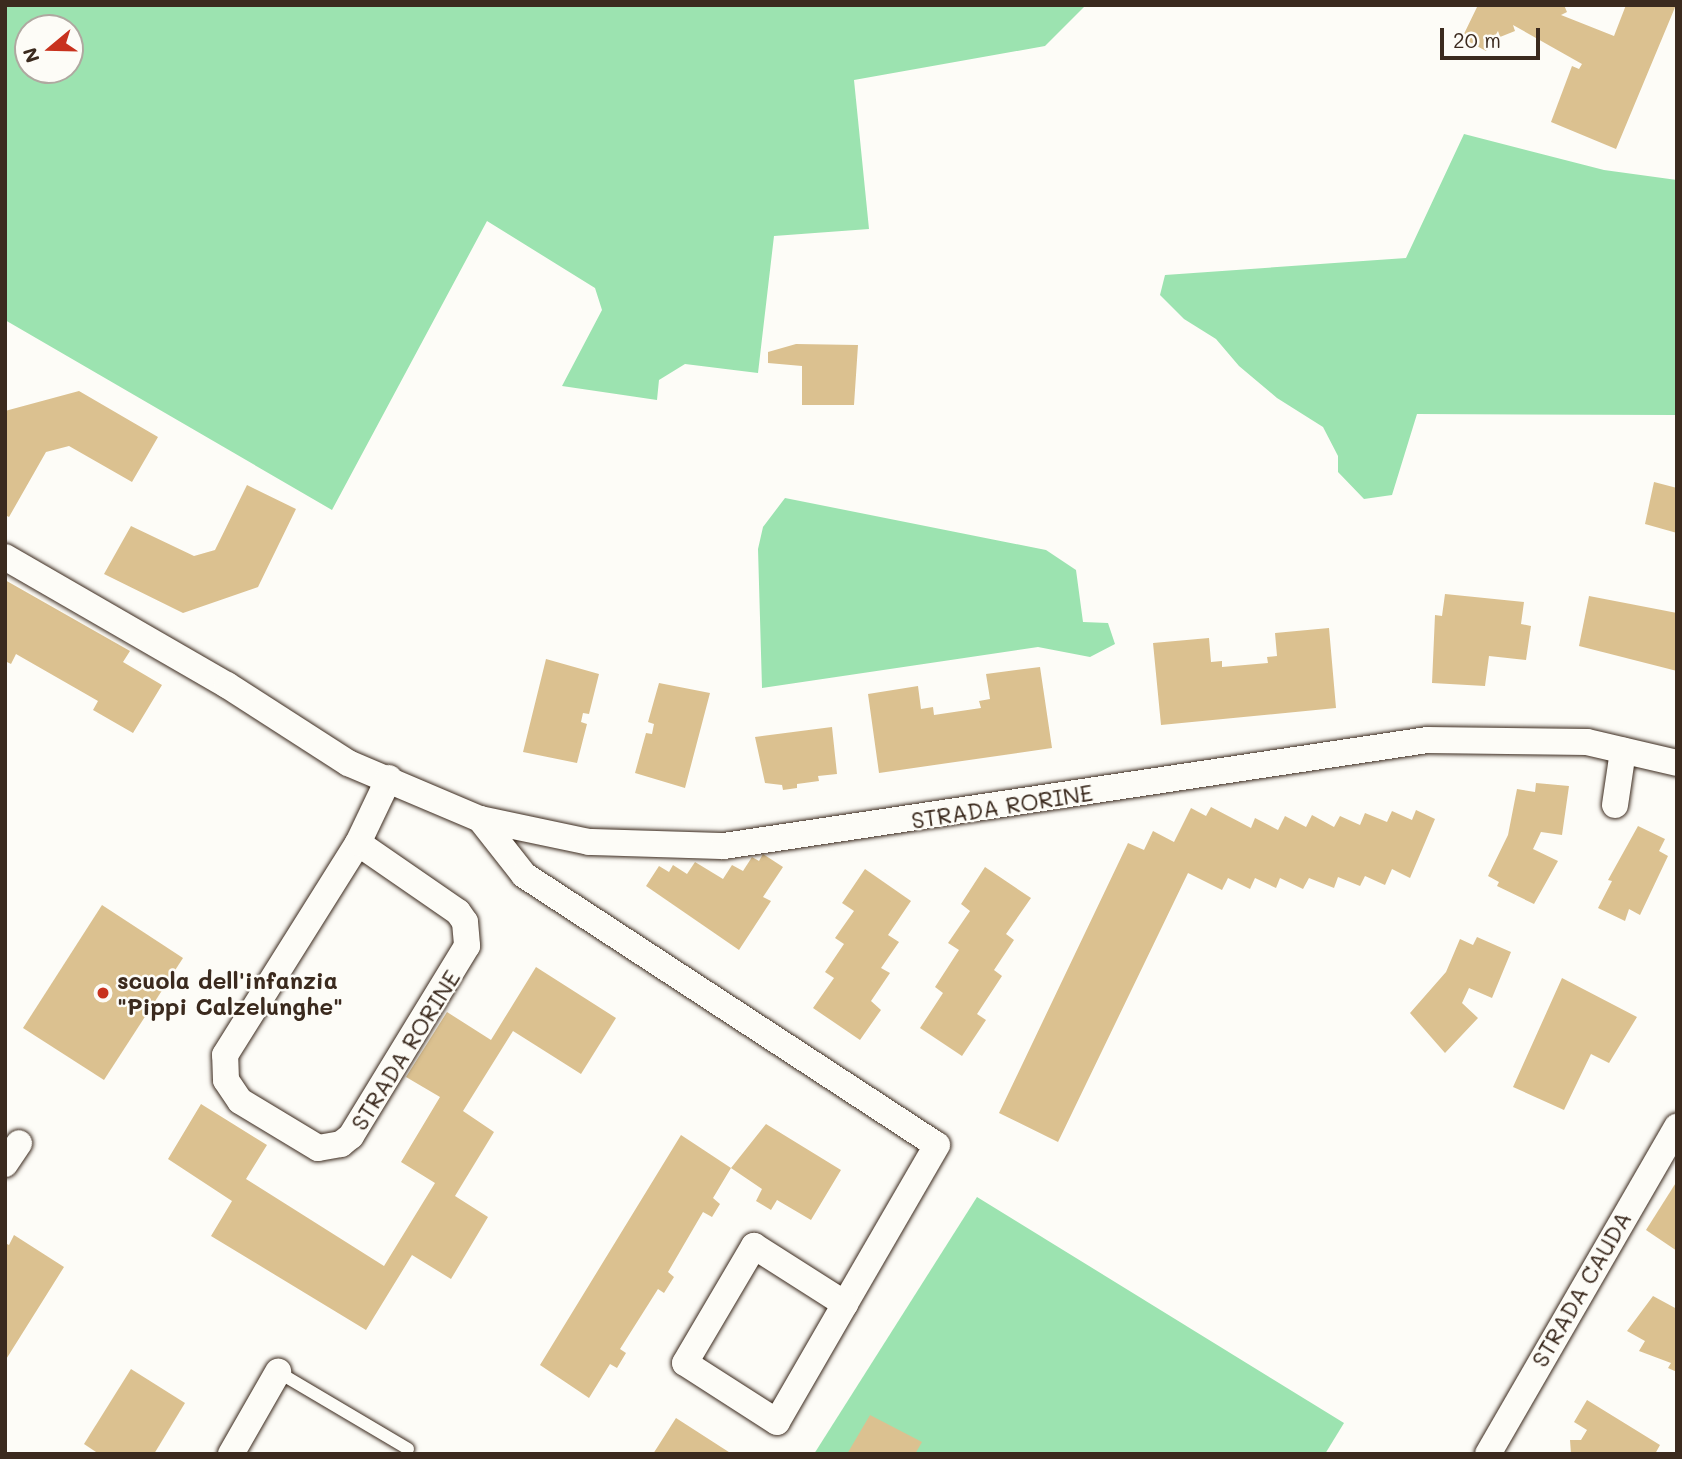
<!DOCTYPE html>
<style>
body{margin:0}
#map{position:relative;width:1682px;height:1459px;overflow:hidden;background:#fdfcf7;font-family:Mali,sans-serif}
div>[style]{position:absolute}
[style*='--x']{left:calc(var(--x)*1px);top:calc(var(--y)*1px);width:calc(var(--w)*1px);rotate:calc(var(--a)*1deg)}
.green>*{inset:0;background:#9ce3b0}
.building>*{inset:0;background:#dbc190}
.roads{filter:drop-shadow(0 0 2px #3b2a1e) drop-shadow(0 0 2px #3b2a1e)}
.service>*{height:12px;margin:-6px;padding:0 6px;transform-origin:6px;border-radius:6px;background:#fdfcf7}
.minor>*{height:26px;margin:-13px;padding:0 13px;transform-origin:13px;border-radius:13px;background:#fdfcf7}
.dots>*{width:19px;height:19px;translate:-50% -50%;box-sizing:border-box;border:4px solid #fdfcf7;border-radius:50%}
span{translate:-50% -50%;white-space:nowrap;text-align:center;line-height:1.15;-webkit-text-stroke:5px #fdfcf7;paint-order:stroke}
.street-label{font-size:23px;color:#3b2a1e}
.poi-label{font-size:23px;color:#3b2a1e;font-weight:700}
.left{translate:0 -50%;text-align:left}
.frame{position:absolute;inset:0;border:7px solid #3b2a1e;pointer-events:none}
.north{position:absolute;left:14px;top:14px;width:70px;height:70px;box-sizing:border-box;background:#fdfcf7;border:2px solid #afa8a0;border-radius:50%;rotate:251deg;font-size:19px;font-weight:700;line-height:28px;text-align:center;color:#3b2a1e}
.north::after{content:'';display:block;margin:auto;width:24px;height:32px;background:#c8321e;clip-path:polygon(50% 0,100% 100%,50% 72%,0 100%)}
.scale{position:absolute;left:1440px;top:28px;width:100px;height:32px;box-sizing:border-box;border:4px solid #3b2a1e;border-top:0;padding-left:9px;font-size:21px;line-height:24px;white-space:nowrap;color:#3b2a1e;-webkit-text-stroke:5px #fdfcf7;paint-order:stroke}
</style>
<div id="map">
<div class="green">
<div style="clip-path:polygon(evenodd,5px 5px,1086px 5px,1045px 46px,854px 80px,869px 229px,774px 236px,758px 373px,685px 364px,659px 380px,657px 400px,562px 386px,602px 310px,595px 288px,487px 221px,332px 510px,5px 320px,5px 5px,70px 28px,70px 70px,28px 70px,28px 28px,70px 28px)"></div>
<div style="clip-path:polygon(1464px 134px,1604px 170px,1677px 180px,1677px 415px,1417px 414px,1392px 495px,1364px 499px,1338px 472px,1338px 456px,1323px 427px,1277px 398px,1239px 366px,1216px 339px,1184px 319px,1160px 295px,1165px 275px,1406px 258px)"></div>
<div style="clip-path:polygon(785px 498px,1046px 550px,1076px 570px,1083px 622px,1108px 623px,1115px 644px,1090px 657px,1038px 647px,762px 688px,758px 549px,763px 527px)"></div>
<div style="clip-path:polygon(977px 1197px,1344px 1423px,1325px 1454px,814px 1454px)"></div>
</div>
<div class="building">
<div style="clip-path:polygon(1478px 5px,1564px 5px,1567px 12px,1561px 15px,1614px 36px,1626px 5px,1676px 5px,1616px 149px,1551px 122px,1572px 66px,1579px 69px,1582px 64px,1513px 25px,1515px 31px,1500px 37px,1498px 31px,1486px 51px,1462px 38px)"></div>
<div style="clip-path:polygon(796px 344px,858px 345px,854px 405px,802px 405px,802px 366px,768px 363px,768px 352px)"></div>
<div style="clip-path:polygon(79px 391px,158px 437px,132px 482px,69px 446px,46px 452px,9px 517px,5px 515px,5px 411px)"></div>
<div style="clip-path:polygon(1654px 482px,1677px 488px,1677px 533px,1645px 524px)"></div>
<div style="clip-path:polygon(247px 485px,296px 509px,258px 587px,183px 613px,104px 574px,131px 526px,194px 556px,215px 550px)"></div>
<div style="clip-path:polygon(5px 580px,130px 651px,123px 662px,162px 685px,133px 733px,93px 710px,98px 701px,16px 654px,11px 664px,5px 661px)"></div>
<div style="clip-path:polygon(1445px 594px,1524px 602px,1521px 624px,1531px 626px,1526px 660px,1489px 656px,1485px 686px,1432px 683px,1435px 615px,1442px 616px)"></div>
<div style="clip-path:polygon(1589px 596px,1677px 613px,1677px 671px,1579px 646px)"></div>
<div style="clip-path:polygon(1329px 628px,1336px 708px,1161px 725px,1153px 643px,1209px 638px,1211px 662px,1222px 661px,1222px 667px,1268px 663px,1267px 657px,1277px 656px,1275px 633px)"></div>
<div style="clip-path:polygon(546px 659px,599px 674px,589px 714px,583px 713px,581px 722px,587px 724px,577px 763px,523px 752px)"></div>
<div style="clip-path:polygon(1040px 667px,1052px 748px,879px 773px,868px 694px,918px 686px,921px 709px,933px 707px,934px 715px,981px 708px,979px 701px,990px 699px,986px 674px)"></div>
<div style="clip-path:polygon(659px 683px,710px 693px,685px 788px,635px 773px,646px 733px,652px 734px,654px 724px,648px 722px)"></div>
<div style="clip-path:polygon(832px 727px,837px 774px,818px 776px,819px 781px,797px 784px,797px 788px,783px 790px,782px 785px,765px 783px,755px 737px)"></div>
<div style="clip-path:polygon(1536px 783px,1569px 786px,1562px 835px,1541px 832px,1533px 849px,1558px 861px,1534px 904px,1497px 886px,1499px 882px,1488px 876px,1508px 835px,1517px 789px,1535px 792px)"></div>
<div style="clip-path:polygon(1211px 807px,1251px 828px,1255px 818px,1278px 830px,1285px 816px,1306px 827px,1312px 815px,1334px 827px,1340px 816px,1360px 825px,1365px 813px,1387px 822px,1392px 811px,1412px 820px,1416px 810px,1435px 819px,1410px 878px,1392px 869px,1385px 885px,1365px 876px,1360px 886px,1338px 877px,1334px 888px,1309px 878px,1303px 889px,1280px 878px,1276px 888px,1255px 878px,1250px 889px,1228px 878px,1222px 890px,1188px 873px,1058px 1142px,999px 1113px,1128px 843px,1144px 850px,1153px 831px,1174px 842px,1191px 808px,1206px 816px)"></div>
<div style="clip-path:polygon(1638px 826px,1665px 839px,1659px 851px,1668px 856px,1640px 915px,1629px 909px,1625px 921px,1598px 908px,1612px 881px,1608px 880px)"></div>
<div style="clip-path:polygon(763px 854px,783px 867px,763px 897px,771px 901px,739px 950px,646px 886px,659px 866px,669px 872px,673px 865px,687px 874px,695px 862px,723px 879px,732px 865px,743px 871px,752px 857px,759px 861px)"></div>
<div style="clip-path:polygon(985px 867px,1031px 898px,1006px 934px,1014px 940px,994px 970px,1002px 976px,977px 1014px,986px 1020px,962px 1056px,920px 1028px,943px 993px,935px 987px,959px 950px,948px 943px,970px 911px,961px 904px)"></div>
<div style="clip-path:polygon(865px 869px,911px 901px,888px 935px,899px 942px,881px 968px,890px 973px,871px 1001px,881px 1010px,860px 1040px,813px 1008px,834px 978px,825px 972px,844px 944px,835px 938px,854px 911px,842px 903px)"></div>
<div style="clip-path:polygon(102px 905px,183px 958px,104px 1080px,23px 1028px)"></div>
<div style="clip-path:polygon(1477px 937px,1511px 952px,1492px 998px,1469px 988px,1462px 1003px,1478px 1018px,1445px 1053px,1410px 1013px,1446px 972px,1460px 939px,1473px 945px)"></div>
<div style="clip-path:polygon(536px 967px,616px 1018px,581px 1074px,513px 1031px,463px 1111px,494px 1132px,455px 1196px,488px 1217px,451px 1279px,412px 1255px,366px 1330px,211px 1236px,232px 1201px,168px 1159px,201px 1104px,267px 1145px,246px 1179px,384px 1266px,435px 1183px,401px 1162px,440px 1097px,406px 1077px,447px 1012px,491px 1040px)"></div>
<div style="clip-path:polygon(1562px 978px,1637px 1017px,1609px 1063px,1591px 1054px,1564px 1110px,1513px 1087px)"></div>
<div style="clip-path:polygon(766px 1124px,841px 1170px,811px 1220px,777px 1200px,771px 1210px,756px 1201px,762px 1189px,731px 1168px)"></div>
<div style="clip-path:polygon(681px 1135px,731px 1168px,713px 1198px,720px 1204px,712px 1217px,703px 1212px,668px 1272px,674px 1277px,664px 1293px,658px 1289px,620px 1349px,626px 1353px,617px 1368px,610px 1364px,589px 1398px,540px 1365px)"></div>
<div style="clip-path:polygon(1677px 1181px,1677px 1251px,1646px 1230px)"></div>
<div style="clip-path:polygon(14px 1235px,64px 1267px,5px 1361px,5px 1243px,9px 1245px)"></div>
<div style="clip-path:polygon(1653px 1296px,1677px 1309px,1677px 1372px,1668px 1368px,1671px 1363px,1639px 1351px,1645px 1341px,1627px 1331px)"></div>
<div style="clip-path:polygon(131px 1369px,185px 1403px,154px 1454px,99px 1454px,84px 1444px)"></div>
<div style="clip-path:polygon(1587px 1400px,1660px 1445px,1655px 1454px,1571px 1454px,1570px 1440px,1581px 1440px,1587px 1430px,1574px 1422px)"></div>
<div style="clip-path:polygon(870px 1415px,922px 1442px,915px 1454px,847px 1454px)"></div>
<div style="clip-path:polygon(676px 1418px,721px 1447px,732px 1454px,653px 1454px)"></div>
</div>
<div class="roads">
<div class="service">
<div style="--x:278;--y:1372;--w:151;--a:30.6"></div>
</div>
<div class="minor">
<div style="--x:5;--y:557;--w:256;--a:30"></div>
<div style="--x:227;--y:685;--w:144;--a:32.8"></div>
<div style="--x:348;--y:763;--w:143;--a:23"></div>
<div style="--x:480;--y:819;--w:111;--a:11.9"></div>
<div style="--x:589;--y:842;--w:135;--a:1.7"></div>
<div style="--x:724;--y:846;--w:711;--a:-8.57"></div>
<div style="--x:1427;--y:740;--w:160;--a:0.7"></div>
<div style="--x:1587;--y:742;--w:92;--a:13.1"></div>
<div style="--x:1615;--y:805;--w:55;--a:-81.6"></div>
<div style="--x:480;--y:819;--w:71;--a:51.8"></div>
<div style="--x:524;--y:875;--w:493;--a:33.2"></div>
<div style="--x:937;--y:1145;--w:184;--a:120.1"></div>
<div style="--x:845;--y:1304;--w:136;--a:120"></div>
<div style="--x:777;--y:1422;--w:109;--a:-147.3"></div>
<div style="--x:685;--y:1363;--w:136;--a:-59.5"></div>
<div style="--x:754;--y:1246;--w:108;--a:32.5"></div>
<div style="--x:358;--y:843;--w:121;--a:34.6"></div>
<div style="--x:458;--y:912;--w:12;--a:55"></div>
<div style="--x:465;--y:922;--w:24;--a:85"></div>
<div style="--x:467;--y:946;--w:223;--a:121.4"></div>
<div style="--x:351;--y:1136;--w:13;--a:141"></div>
<div style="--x:341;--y:1144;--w:23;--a:170"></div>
<div style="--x:318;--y:1148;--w:91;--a:-148.9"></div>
<div style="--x:240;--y:1101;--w:25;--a:-124"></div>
<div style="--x:226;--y:1080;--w:25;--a:-92"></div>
<div style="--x:225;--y:1055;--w:250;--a:-57.9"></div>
<div style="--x:358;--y:843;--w:72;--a:-64.5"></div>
<div style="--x:5;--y:1164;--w:25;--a:-56"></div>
<div style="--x:231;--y:1454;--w:95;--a:-60.2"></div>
<div style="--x:1488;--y:1454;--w:378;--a:-60"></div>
</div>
</div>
<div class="dots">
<div style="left:103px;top:993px;background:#c8321e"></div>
</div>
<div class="street-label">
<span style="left:1002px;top:806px;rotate:-9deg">STRADA RORINE</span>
<span style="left:405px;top:1050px;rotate:-58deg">STRADA RORINE</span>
<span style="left:1581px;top:1289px;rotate:-60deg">STRADA CAUDA</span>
</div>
<div class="poi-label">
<span class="left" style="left:117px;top:993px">scuola dell'infanzia<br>"Pippi Calzelunghe"</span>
</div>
<div class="frame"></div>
<div class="north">N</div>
<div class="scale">20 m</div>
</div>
